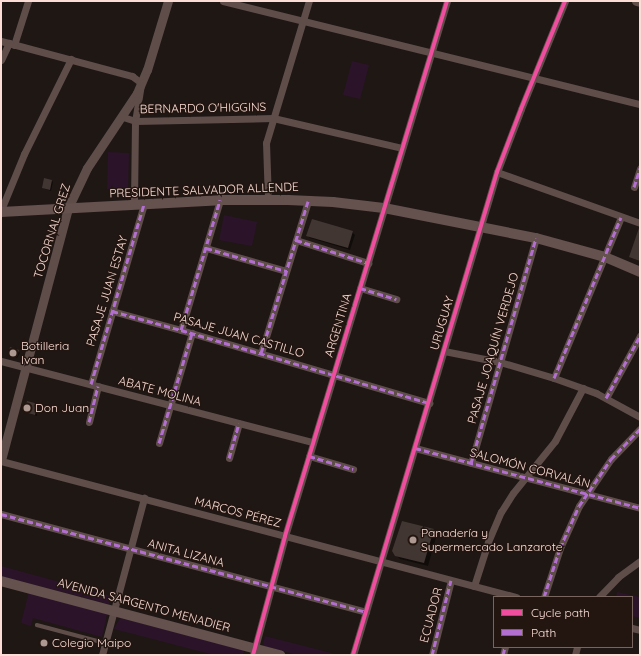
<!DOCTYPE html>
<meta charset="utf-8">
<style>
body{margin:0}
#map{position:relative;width:641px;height:656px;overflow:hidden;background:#1f1714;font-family:Quicksand,sans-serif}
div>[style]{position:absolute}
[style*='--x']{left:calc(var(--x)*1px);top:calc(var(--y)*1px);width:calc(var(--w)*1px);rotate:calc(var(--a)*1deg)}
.green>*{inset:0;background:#2b1429}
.shadow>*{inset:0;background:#0007}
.building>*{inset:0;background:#413632}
.service>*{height:3.5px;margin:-1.75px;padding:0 1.75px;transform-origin:1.75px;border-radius:1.75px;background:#5f4d4a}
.minor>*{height:7px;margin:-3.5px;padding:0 3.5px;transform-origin:3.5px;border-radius:3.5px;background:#5f4d4a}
.tertiary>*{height:9px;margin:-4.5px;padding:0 4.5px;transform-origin:4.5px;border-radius:4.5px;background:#5f4d4a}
.secondary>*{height:10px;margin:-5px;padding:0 5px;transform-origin:5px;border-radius:5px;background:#65514e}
.quiet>*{height:3px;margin-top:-1.5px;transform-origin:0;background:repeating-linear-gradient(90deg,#b36fd0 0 6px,transparent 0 9px)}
.cycleway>*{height:4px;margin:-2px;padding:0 2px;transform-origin:2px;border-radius:2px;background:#ef4d9e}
.dots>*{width:11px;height:11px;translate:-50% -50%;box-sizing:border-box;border:2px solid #231510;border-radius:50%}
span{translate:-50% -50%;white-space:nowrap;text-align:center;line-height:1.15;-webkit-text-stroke:3px #231510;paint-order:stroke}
.street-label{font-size:12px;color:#fbddd6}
.poi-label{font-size:12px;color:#fbddd6}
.left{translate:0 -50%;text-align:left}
.frame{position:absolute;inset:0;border:2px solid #fbddd6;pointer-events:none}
.legend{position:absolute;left:493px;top:596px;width:140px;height:52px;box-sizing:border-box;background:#231510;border:1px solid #79655f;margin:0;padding:5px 7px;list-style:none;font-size:12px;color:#fbddd6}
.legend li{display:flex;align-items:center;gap:8px;height:20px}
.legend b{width:20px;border:1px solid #79655f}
</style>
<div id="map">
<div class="green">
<div style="clip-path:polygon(352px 61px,369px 65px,360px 99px,343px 95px)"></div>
<div style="clip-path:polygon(108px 152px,129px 153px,128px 190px,107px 189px)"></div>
<div style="clip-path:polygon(224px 215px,257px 222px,252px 246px,219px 240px)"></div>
<div style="clip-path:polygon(1px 566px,111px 596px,109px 604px,1px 576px)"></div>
<div style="clip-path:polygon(29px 591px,107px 614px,102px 637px,33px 618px,31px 626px,21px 623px)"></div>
<div style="clip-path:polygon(617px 592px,640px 597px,640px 618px,632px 616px,632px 597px,616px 597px)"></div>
<div style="clip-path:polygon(120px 618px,244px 650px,243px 655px,214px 655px,114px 629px)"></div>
<div style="clip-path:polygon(265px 636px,339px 655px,297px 655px,264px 646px,263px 643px)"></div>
</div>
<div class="shadow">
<div style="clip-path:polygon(52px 181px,53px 182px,51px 191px,43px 188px)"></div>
<div style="clip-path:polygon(352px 232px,355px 235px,350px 250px,310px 238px,308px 236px)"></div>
<div style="clip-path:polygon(18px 351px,20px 353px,17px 358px,9px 355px)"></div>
<div style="clip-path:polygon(37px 405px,39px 406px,37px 416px,26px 412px)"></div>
<div style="clip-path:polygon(403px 522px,434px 530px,437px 534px,428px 566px,400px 559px,396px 555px)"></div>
</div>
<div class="building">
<div style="clip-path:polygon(44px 178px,52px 180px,50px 190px,42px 188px)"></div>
<div style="clip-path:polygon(312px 219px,353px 231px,348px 248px,306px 236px)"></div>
<div style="clip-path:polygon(639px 228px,640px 228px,640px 261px,629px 257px)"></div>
<div style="clip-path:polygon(10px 347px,19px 350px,17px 356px,14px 357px,8px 355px)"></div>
<div style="clip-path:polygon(27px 401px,38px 404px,35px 415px,24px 412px)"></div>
<div style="clip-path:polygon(402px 521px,434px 529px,424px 563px,395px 556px,392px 551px)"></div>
</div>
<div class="service">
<div style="--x:37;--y:625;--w:70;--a:14.8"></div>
</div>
<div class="minor">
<div style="--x:223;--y:1;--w:430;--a:13.9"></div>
<div style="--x:1;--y:41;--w:136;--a:15"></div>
<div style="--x:132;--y:76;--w:10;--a:37"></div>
<div style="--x:140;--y:82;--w:2;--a:63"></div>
<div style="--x:141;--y:84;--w:37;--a:99"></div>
<div style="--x:135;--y:121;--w:84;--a:90.7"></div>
<div style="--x:14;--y:45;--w:46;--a:-72.3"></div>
<div style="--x:1;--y:60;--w:19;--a:-65"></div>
<div style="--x:123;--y:117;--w:13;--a:18"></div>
<div style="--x:135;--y:121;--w:138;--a:-1.2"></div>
<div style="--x:273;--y:118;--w:132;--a:13.1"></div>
<div style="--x:497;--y:172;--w:152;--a:19.6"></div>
<div style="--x:634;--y:187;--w:20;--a:-72"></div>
<div style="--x:268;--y:200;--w:57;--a:-92"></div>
<div style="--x:266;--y:143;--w:148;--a:-73.2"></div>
<div style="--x:1;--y:210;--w:61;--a:-67.7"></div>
<div style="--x:24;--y:154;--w:106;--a:-63.7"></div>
<div style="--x:296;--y:240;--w:76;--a:17.7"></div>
<div style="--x:206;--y:248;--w:83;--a:16"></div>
<div style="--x:360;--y:288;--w:38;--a:17"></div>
<div style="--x:112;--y:311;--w:72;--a:15.4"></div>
<div style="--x:181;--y:330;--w:259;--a:16.4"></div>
<div style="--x:181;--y:330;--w:136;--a:-73.3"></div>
<div style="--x:444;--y:351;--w:57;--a:11.1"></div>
<div style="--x:500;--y:362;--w:56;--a:16.5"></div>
<div style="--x:554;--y:378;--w:45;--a:19.7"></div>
<div style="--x:596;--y:393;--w:50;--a:28.6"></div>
<div style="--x:261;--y:353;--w:159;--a:-72.8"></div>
<div style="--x:1;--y:361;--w:322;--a:14.6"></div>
<div style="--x:554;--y:378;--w:174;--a:-67.4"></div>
<div style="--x:91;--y:384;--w:188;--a:-73.6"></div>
<div style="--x:606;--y:398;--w:71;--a:-61.3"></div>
<div style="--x:89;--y:422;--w:37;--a:-76"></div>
<div style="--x:159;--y:443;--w:115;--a:-73.3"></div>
<div style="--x:415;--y:448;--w:233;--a:14.9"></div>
<div style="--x:309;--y:456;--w:46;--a:16.5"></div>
<div style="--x:229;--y:458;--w:36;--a:-74"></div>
<div style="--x:1;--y:461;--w:533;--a:14.79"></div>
<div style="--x:471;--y:463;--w:234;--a:-73.9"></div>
<div style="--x:1;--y:514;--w:378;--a:15"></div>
<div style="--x:474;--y:586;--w:46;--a:-72.3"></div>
<div style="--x:488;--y:542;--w:33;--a:-67"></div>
<div style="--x:501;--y:512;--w:22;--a:-58"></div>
<div style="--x:513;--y:493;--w:67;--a:-51.1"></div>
<div style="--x:555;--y:441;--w:60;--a:-62.2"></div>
<div style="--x:544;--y:597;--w:52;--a:-71.9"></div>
<div style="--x:560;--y:548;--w:46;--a:-65.7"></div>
<div style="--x:579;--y:506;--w:57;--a:-55.8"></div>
<div style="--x:611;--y:459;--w:42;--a:-46"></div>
<div style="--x:599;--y:597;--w:28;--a:-46"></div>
<div style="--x:618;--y:577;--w:27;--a:-36"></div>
<div style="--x:632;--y:628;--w:8;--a:14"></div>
<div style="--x:102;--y:655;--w:163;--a:-75"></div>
<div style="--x:253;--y:655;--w:123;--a:-74.9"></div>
<div style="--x:285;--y:536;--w:559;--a:-73.15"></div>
<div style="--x:353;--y:655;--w:504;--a:-73.4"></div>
<div style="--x:497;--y:172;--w:67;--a:-69.1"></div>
<div style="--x:521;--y:109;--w:117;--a:-67.8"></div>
<div style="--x:432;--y:655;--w:77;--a:-75.8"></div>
<div style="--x:503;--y:655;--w:8;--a:-76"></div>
<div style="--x:575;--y:655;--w:8;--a:-76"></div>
</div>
<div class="tertiary">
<div style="--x:636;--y:1;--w:4;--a:14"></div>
<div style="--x:1;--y:460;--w:261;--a:-75.1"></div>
<div style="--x:68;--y:208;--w:44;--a:-64.6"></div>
<div style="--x:87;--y:168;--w:90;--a:-56.3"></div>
<div style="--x:137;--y:93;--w:25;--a:-67"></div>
<div style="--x:147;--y:70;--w:72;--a:-73.1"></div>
</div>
<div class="secondary">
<div style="--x:1;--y:212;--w:219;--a:-3.1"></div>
<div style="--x:220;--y:200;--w:68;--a:0"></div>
<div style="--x:288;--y:200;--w:45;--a:2.5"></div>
<div style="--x:333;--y:202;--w:51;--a:6.7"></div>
<div style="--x:384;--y:208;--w:155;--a:11.2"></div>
<div style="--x:536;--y:238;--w:72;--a:15.4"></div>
<div style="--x:605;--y:257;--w:38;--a:23"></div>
<div style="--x:1;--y:581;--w:289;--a:14.9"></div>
</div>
<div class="quiet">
<div style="--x:634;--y:187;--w:20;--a:-72"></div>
<div style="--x:296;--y:240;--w:76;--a:17.7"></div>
<div style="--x:206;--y:248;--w:83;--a:16"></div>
<div style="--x:360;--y:288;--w:38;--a:17"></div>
<div style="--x:112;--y:311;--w:72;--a:15.4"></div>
<div style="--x:181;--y:330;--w:259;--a:16.4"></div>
<div style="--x:181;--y:330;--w:136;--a:-73.3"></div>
<div style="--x:261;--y:353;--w:159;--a:-72.8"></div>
<div style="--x:554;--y:378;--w:174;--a:-67.4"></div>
<div style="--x:91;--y:384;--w:188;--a:-73.6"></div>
<div style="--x:606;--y:398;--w:71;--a:-61.3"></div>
<div style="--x:89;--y:422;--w:37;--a:-76"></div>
<div style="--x:159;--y:443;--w:115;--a:-73.3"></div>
<div style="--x:415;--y:448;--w:233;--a:14.9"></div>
<div style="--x:309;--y:456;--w:46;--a:16.5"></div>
<div style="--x:229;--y:458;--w:36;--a:-74"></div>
<div style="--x:471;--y:463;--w:234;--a:-73.9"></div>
<div style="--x:1;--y:514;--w:378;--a:15"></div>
<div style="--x:544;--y:597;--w:52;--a:-71.9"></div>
<div style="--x:560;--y:548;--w:46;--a:-65.7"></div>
<div style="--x:579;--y:506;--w:57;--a:-55.8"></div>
<div style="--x:611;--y:459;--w:42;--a:-46"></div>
<div style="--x:432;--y:655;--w:77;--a:-75.8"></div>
<div style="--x:503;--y:655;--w:8;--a:-76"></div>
</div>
<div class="cycleway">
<div style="--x:253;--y:655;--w:123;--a:-74.9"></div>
<div style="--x:285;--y:536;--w:559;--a:-73.15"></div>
<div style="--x:353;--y:655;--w:504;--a:-73.4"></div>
<div style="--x:497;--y:172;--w:67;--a:-69.1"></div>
<div style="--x:521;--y:109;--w:117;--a:-67.8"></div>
</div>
<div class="dots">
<div style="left:13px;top:353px;background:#ae9892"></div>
<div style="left:27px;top:408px;background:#ae9892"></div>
<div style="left:413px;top:540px;background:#ae9892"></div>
<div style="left:44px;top:643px;background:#ae9892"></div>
</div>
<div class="street-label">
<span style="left:203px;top:108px;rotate:-1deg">BERNARDO O'HIGGINS</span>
<span style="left:204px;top:190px;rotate:-2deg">PRESIDENTE SALVADOR ALLENDE</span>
<span style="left:52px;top:231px;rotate:-73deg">TOCORNAL GREZ</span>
<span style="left:107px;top:291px;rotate:-73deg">PASAJE JUAN ESTAY</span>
<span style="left:442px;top:323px;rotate:-73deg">URUGUAY</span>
<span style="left:338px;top:325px;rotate:-73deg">ARGENTINA</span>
<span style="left:239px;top:335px;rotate:16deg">PASAJE JUAN CASTILLO</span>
<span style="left:493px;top:348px;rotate:-74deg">PASAJE JOAQUÍN VERDEJO</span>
<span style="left:160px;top:391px;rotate:15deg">ABATE MOLINA</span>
<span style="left:530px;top:468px;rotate:15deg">SALOMÓN CORVALÁN</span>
<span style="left:238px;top:512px;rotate:15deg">MARCOS PÉREZ</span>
<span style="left:186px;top:553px;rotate:15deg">ANITA LIZANA</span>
<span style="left:144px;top:605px;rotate:15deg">AVENIDA SARGENTO MENADIER</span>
<span style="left:431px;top:615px;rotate:-75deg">ECUADOR</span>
</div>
<div class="poi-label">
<span class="left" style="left:21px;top:353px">Botilleria<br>Ivan</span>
<span class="left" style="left:35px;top:408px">Don Juan</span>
<span class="left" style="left:421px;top:540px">Panadería y<br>Supermercado Lanzarote</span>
<span class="left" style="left:52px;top:643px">Colegio Maipo</span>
</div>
<div class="frame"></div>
<ul class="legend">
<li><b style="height:5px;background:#ef4d9e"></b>Cycle path</li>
<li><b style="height:5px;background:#b36fd0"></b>Path</li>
</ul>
</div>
